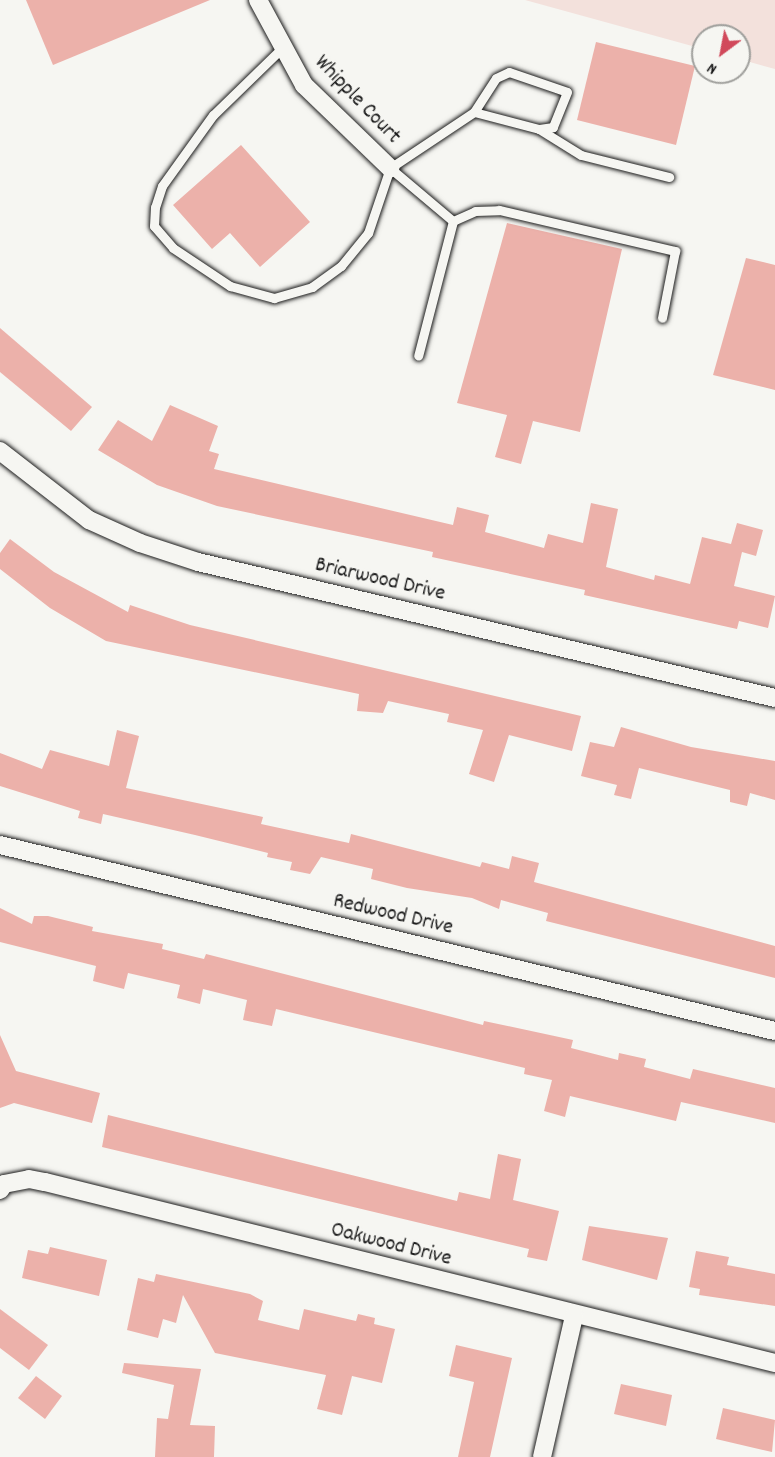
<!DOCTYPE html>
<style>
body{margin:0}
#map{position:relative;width:775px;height:1457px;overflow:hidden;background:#f6f6f2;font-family:Dekko,sans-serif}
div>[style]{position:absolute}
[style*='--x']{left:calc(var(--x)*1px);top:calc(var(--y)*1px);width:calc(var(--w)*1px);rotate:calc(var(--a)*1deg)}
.built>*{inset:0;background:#f3e1dc}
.building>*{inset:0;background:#ecb1aa}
.roads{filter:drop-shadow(0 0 2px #1c1c1c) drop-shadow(0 0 2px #1c1c1c)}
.service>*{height:9px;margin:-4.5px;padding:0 4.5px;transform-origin:4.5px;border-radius:4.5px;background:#f6f6f2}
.minor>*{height:18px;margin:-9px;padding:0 9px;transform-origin:9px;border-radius:9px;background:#f6f6f2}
span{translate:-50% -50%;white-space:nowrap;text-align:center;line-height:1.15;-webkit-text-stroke:4.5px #f6f6f2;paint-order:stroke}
.street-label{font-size:22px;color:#1c1c1c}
.north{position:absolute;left:691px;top:24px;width:60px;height:60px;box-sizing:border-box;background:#f6f6f2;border:2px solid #9f9f9c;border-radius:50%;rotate:212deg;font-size:16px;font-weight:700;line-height:24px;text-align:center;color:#1c1c1c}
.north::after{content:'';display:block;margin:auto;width:21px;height:27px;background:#d1495b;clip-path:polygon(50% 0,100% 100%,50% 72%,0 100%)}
</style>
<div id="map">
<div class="built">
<div style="clip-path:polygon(525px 0,775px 0,775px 69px,739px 59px,739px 36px,703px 36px,703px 49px)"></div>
</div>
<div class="building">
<div style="clip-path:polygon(26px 0,210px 0,53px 65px)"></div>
<div style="clip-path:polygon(596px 42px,695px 66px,676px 145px,577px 120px)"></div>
<div style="clip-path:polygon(241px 145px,310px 222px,260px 267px,230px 233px,212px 249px,173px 205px)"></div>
<div style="clip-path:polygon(507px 223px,622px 249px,580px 432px,533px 421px,521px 464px,495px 457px,507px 415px,457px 403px)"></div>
<div style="clip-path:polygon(746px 258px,775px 265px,775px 390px,713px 375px)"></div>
<div style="clip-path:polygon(0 328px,92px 407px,71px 431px,0 372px)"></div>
<div style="clip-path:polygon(170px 405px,218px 426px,209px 451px,219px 454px,214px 469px,453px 525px,457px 507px,489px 515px,485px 532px,544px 548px,548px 534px,583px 543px,591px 503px,618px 509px,606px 567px,654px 580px,655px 575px,690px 584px,702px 537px,731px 544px,737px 523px,763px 530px,756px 556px,742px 552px,734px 586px,775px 596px,768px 628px,739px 621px,737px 629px,584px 595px,585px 590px,432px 557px,433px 552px,217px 506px,157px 485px,98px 450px,118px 420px,152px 441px)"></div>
<div style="clip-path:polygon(10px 539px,54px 572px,128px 612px,130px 605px,190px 625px,581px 716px,572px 751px,509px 735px,494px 782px,469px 774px,483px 730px,447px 722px,449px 714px,388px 701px,383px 713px,357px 711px,359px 694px,106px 641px,50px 608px,0 569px,0 553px)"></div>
<div style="clip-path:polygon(621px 727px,691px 747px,775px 761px,775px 800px,750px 793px,747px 806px,730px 802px,730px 790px,639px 768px,631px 799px,614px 795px,617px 785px,581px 776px,590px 742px,614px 747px)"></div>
<div style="clip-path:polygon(117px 730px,139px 736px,126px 788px,263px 817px,261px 824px,349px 843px,351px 834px,480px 867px,482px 862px,509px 869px,512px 856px,539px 863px,534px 882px,775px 946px,775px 978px,546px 921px,548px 913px,501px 900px,499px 909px,472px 898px,407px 888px,371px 879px,373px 869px,321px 857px,310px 874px,290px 870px,292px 862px,267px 857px,268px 853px,195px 835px,103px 814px,101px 824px,78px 818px,80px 811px,0 786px,0 753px,42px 769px,50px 750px,109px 766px)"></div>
<div style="clip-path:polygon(0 908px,32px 924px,34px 916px,48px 916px,93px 927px,92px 931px,163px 944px,162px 949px,204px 959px,206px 954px,483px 1025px,484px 1021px,573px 1040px,571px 1048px,618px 1060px,619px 1053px,646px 1059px,644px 1067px,690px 1079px,693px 1069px,775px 1088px,775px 1123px,681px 1102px,676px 1121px,570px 1096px,565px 1117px,544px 1111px,552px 1080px,524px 1074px,525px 1068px,276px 1009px,272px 1026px,243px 1020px,247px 1000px,203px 989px,200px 1004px,177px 998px,180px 985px,128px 973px,124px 989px,93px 981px,96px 966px,0 942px)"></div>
<div style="clip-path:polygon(0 1035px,16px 1071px,100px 1093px,92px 1123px,14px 1103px,0 1108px)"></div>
<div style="clip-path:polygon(108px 1115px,457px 1201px,459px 1192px,490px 1199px,498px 1154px,521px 1159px,513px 1200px,559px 1211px,547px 1261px,527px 1257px,529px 1249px,102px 1147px)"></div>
<div style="clip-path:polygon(589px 1226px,668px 1238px,657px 1280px,582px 1260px)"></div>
<div style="clip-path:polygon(50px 1247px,107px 1260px,99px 1296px,22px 1278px,28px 1250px,48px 1254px)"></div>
<div style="clip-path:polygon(696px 1251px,729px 1257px,727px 1265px,775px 1274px,775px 1306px,699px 1295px,700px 1289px,689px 1287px)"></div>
<div style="clip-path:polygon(156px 1274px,250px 1294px,263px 1301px,258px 1320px,299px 1330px,304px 1309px,356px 1321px,358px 1314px,375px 1318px,374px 1324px,395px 1329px,382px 1383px,352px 1376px,342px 1415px,317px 1409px,326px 1375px,215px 1353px,183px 1295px,176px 1323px,163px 1319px,158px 1338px,127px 1330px,138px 1278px,154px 1282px)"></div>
<div style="clip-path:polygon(0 1309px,48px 1345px,29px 1370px,0 1348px)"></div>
<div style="clip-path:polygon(456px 1345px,512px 1358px,490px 1457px,458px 1457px,474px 1382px,449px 1376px)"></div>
<div style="clip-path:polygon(124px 1363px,201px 1369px,190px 1425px,215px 1426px,214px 1457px,155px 1457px,157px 1418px,168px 1419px,174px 1385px,122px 1373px)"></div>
<div style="clip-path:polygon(36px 1376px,62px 1396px,45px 1419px,18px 1398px)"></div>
<div style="clip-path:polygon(621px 1384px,672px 1395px,666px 1426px,614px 1414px)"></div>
<div style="clip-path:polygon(723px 1408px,775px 1420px,772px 1452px,716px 1439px)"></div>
</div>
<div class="roads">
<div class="service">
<div style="--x:282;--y:48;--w:96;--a:135.8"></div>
<div style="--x:213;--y:115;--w:87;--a:125.7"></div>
<div style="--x:162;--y:186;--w:22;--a:108"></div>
<div style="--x:155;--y:207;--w:19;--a:93"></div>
<div style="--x:154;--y:226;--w:29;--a:49"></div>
<div style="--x:173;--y:248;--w:69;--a:33.7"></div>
<div style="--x:230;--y:286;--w:46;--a:15.3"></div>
<div style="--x:274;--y:298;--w:40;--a:-16"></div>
<div style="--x:312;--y:287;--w:36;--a:-36"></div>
<div style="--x:341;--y:266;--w:43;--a:-50.7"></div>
<div style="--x:368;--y:233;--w:69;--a:-71.3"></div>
<div style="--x:390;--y:168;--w:101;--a:-33.7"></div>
<div style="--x:474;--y:112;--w:40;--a:-57.1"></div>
<div style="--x:496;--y:78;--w:14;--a:-25"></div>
<div style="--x:509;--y:72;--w:61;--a:19"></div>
<div style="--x:567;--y:92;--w:38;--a:112"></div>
<div style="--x:553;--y:127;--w:14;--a:172"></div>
<div style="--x:539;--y:129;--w:67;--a:-165.3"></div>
<div style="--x:539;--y:129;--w:49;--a:31.8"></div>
<div style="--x:581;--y:155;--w:91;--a:14"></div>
<div style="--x:390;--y:168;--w:82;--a:40.1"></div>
<div style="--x:453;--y:221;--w:139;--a:104.5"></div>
<div style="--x:453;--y:221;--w:24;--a:-24"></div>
<div style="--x:475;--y:211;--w:24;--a:-2"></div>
<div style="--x:499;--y:210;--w:181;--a:13.1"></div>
<div style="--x:675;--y:251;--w:68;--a:101"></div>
</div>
<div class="minor">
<div style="--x:258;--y:0;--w:97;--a:61.6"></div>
<div style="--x:304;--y:85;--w:120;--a:44"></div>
<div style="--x:0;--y:451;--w:113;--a:37.8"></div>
<div style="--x:89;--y:520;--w:56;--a:24.3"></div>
<div style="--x:140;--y:543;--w:61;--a:18.1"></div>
<div style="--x:198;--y:562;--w:593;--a:13.26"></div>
<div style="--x:0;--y:845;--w:797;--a:13.5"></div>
<div style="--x:0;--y:1190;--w:7;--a:-56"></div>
<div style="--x:4;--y:1184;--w:25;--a:-11"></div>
<div style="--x:29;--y:1179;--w:16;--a:11"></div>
<div style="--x:45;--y:1182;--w:752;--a:13.93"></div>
<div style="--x:542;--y:1457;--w:145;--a:-77.2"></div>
</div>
</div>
<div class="street-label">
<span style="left:357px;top:100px;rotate:46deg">Whipple Court</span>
<span style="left:380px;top:580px;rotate:13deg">Briarwood Drive</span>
<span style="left:393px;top:915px;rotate:13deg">Redwood Drive</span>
<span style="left:391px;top:1245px;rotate:14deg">Oakwood Drive</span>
</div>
<div class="north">N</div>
</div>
